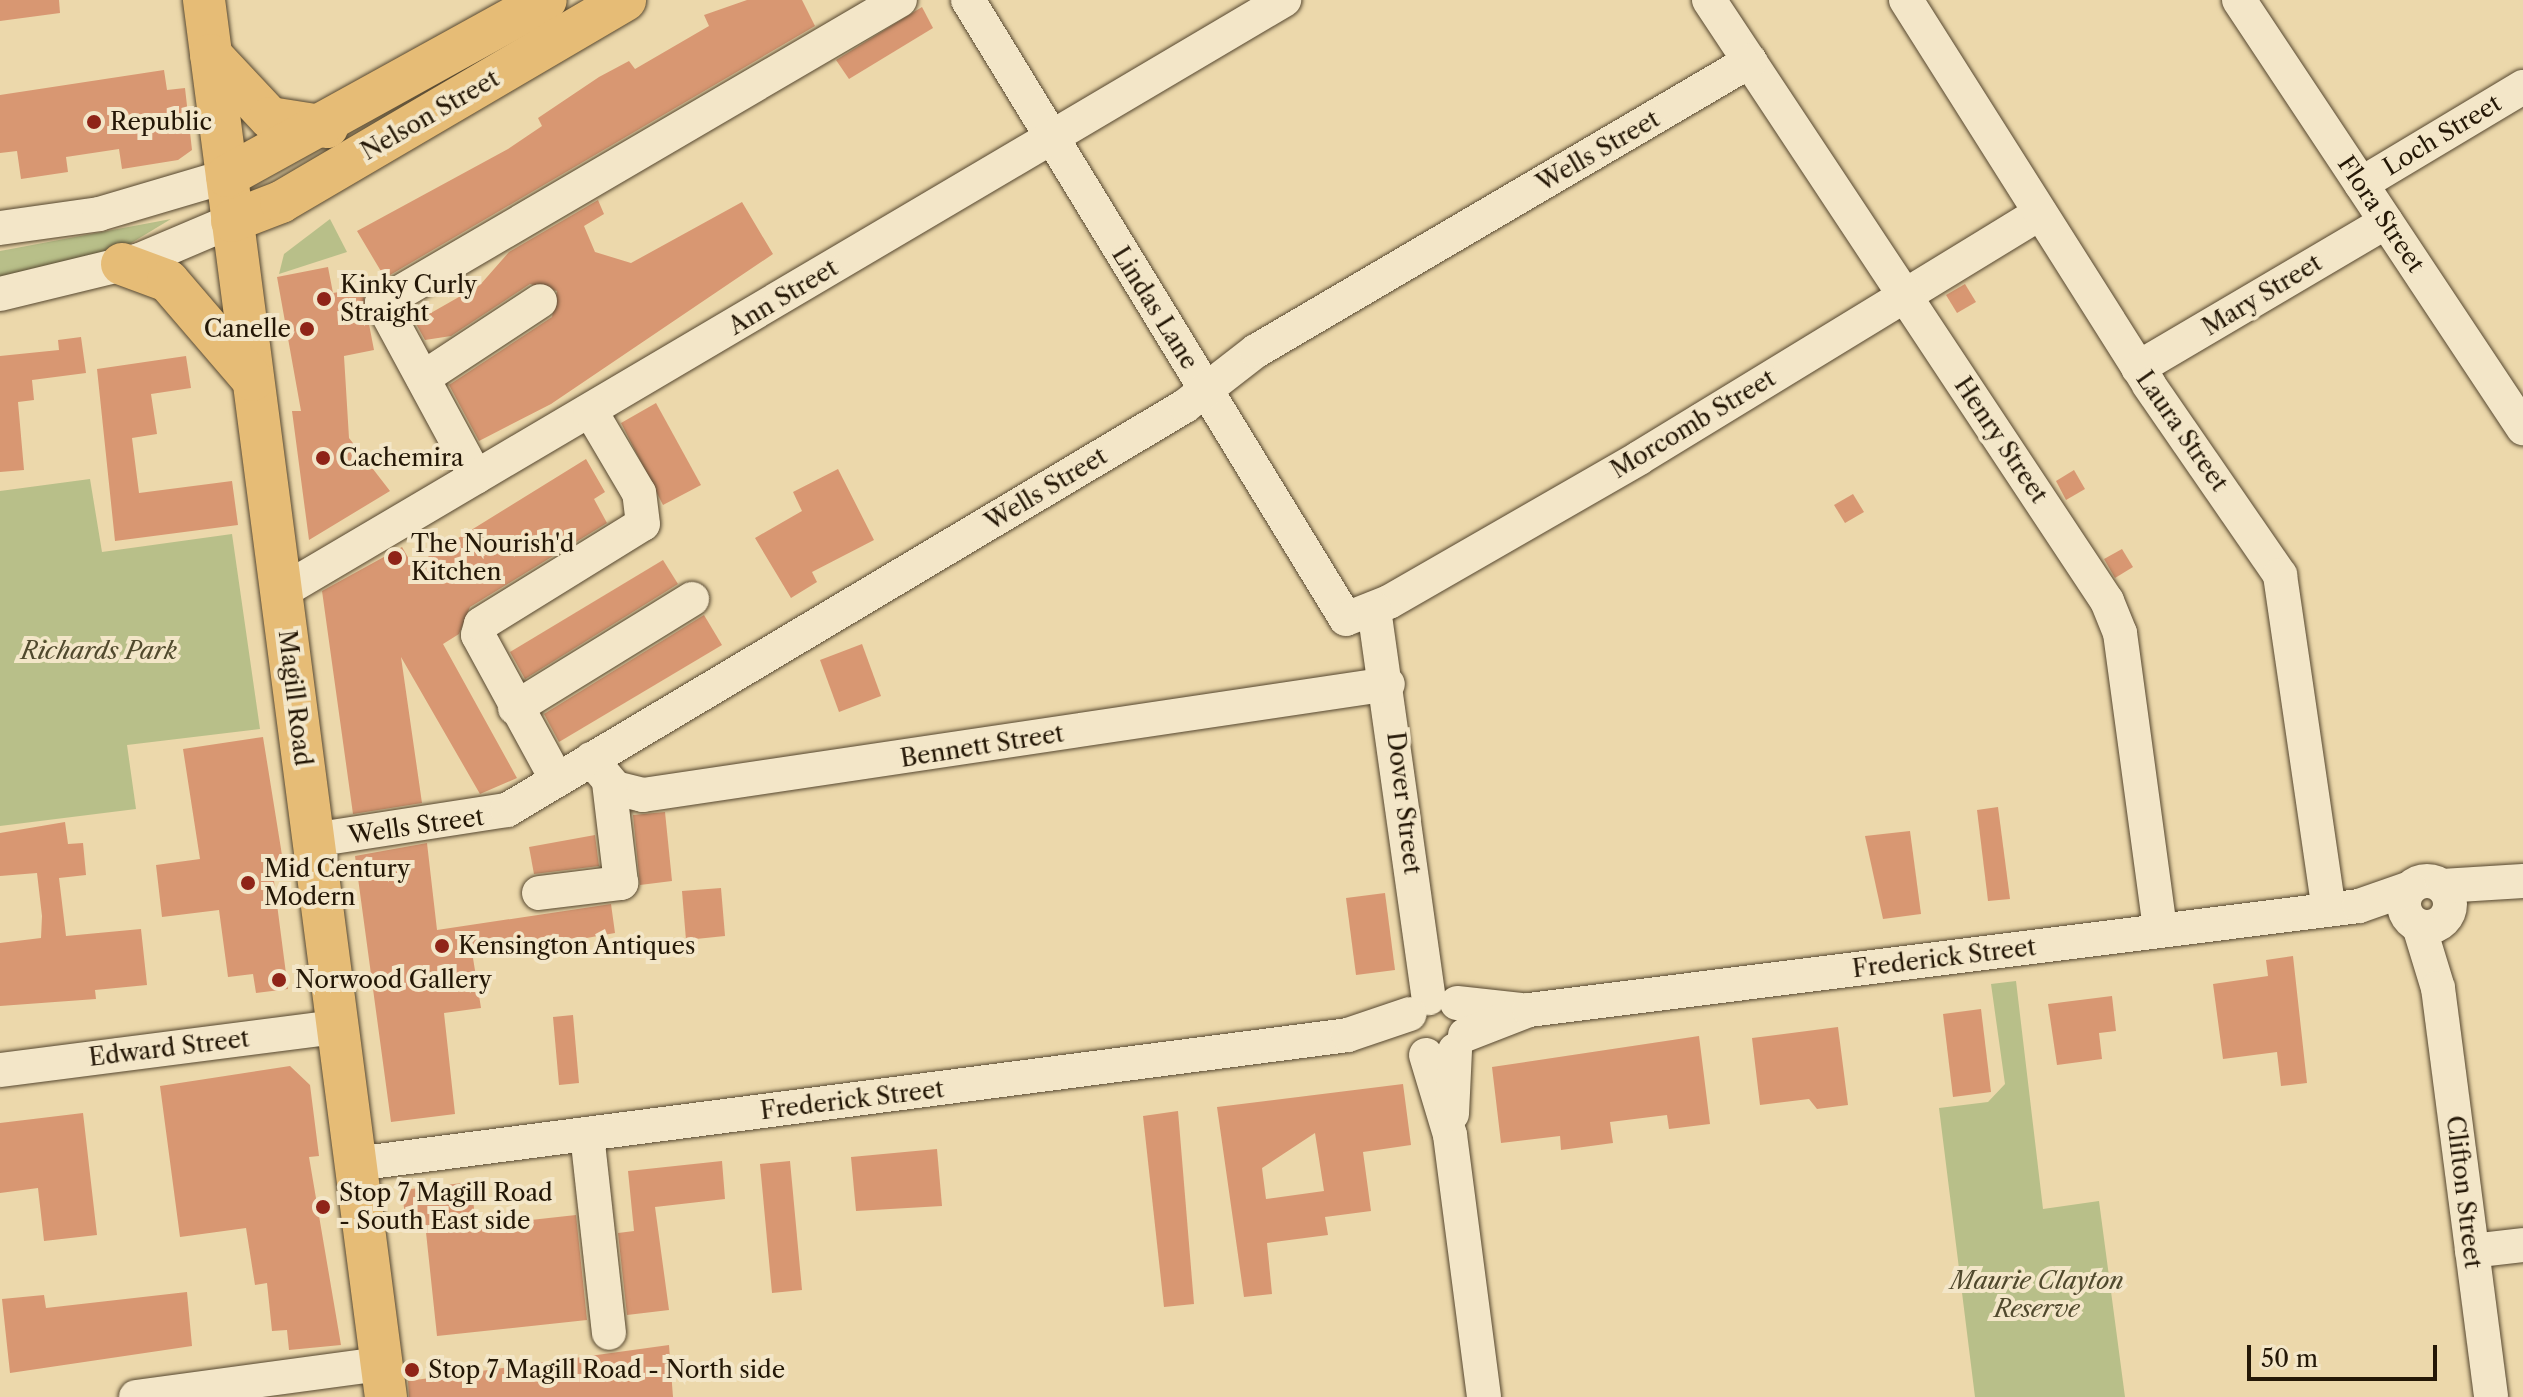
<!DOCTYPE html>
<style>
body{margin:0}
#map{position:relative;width:2523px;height:1397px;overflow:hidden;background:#ecd8ab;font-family:"Libre Caslon Text",serif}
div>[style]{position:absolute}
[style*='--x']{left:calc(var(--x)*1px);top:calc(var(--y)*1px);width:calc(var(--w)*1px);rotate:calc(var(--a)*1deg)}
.green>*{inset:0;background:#b8bf89}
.building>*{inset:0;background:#d89772}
.roads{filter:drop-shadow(0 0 2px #56472f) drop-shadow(0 0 2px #56472f)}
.minor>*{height:34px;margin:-17px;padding:0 17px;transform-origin:17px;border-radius:17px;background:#f3e6c8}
.minor>.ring{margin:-17px;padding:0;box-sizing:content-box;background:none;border:34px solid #f3e6c8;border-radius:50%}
.major>*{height:42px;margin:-21px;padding:0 21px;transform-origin:21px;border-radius:21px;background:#e6bc76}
.dots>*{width:22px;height:22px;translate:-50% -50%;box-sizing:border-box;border:4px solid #f3e6c8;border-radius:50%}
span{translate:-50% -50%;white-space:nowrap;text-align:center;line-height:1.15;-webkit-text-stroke:8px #f3e6c8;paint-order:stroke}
.street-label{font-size:24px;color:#241706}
.poi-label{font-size:24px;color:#241706}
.left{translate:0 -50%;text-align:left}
.right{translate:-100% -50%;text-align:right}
.park-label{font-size:24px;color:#50492d;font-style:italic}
.scale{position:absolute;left:2247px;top:1345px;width:190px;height:36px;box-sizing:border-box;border:4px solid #241706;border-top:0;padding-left:10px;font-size:24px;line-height:28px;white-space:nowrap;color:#241706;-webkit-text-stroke:6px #f3e6c8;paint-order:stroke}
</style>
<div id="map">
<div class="green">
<div style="clip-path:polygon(171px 219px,118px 251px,0 281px,0 251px)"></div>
<div style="clip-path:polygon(330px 219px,347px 252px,279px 274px,284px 254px)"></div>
<div style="clip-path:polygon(90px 479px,102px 552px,232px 534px,260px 729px,127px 745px,136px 809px,0 826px,0 491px)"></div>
<div style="clip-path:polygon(2016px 981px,2043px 1209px,2099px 1201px,2125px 1397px,1975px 1397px,1939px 1108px,1988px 1102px,2005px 1084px,1991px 984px)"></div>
</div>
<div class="building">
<div style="clip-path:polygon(0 0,59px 0,60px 13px,0 21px)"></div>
<div style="clip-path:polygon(747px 0,802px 0,815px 26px,385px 278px,357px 231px,508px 149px,542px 126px,538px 118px,599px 77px,629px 61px,635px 69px,709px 26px,704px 15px)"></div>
<div style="clip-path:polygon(922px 7px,933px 28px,849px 79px,836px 60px)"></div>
<div style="clip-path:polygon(164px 70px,167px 90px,185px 88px,192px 150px,178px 160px,122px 169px,119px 149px,66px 157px,68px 172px,21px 179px,17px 151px,0 153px,0 95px)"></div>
<div style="clip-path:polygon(598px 200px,604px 214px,584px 226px,595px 252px,631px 263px,742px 202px,773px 254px,551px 404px,479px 441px,449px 385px,552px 317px,557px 291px,530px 284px,451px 336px,425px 340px,415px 322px,480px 285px,509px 252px)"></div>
<div style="clip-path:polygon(328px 267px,333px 293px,362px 288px,374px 350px,344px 356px,349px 438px,390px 491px,309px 540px,292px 411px,301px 411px,277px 277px)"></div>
<div style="clip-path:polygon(1965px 284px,1976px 302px,1957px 313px,1946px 295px)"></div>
<div style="clip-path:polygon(81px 337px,86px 373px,32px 380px,34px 400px,18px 402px,24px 470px,0 472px,0 356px,59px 350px,58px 340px)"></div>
<div style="clip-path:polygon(186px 356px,191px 388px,151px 394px,157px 434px,132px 438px,139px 493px,232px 481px,238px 525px,115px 541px,97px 369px)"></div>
<div style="clip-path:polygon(656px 403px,701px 485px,663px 505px,621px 423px)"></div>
<div style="clip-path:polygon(586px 459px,605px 492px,594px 499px,607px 523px,470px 607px,459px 634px,443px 644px,517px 778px,480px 794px,401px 657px,422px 803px,353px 814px,322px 591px,402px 547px,413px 566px)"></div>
<div style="clip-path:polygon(838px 469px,874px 540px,812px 572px,817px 582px,791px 598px,755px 538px,802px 511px,793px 492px)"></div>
<div style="clip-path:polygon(2074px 470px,2085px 489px,2066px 500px,2056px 481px)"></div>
<div style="clip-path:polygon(1853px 494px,1864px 512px,1845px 523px,1834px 505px)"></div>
<div style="clip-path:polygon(2122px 549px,2133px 567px,2115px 578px,2104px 559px)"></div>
<div style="clip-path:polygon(663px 560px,678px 584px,525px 679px,510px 652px)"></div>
<div style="clip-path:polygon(704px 615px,722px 645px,559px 742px,544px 714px)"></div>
<div style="clip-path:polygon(862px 644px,881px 696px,839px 712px,820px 660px)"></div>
<div style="clip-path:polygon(263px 737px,286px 880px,274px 881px,288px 989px,256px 993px,253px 974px,228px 977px,219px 910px,162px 917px,156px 865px,200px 859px,183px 749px)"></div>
<div style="clip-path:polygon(1998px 807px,2010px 899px,1988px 901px,1977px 810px)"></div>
<div style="clip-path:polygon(665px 812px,672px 881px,640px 885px,633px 815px)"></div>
<div style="clip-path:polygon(65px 822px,68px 844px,83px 843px,86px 875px,59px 878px,66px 936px,141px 929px,147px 985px,95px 990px,96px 999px,0 1006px,0 943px,41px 938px,42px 916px,37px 873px,0 876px,0 833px)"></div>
<div style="clip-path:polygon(1910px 831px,1921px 914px,1883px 919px,1865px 836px)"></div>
<div style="clip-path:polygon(595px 835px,599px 866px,534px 874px,529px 847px)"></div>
<div style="clip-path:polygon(427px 843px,437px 930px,611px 904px,615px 933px,473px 958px,481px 1008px,444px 1013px,455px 1114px,391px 1122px,355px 856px)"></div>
<div style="clip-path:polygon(721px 888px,725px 936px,686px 940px,682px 891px)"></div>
<div style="clip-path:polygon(1385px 893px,1395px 970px,1356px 975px,1346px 898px)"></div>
<div style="clip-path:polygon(2293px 956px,2307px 1083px,2281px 1086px,2277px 1052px,2223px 1059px,2213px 984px,2268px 976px,2266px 960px)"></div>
<div style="clip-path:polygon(2112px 996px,2116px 1031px,2099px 1033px,2102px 1059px,2057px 1065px,2048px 1004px)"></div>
<div style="clip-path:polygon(1981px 1009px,1991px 1092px,1953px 1097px,1943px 1014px)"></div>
<div style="clip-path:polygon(573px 1015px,579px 1083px,559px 1085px,553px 1017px)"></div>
<div style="clip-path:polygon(1838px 1027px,1848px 1105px,1817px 1109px,1809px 1099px,1760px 1105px,1752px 1038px)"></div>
<div style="clip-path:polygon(1699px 1036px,1710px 1124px,1669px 1129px,1667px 1115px,1610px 1122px,1613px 1143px,1561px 1150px,1560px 1136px,1501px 1143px,1492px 1067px)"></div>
<div style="clip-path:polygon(290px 1066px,310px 1085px,319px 1156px,309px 1157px,341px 1345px,289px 1350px,287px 1330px,272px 1331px,267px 1283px,255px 1285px,246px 1228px,180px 1237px,160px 1086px)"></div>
<div style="clip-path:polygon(evenodd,1403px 1084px,1411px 1145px,1363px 1152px,1371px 1211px,1325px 1217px,1328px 1235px,1267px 1243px,1272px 1294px,1244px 1297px,1217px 1107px,1403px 1084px,1315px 1133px,1324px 1191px,1266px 1199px,1262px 1168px,1315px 1133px)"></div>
<div style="clip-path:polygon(1178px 1111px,1194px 1304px,1164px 1307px,1143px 1116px)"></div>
<div style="clip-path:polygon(83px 1113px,97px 1235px,44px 1241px,38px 1188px,0 1193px,0 1123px)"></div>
<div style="clip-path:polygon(937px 1149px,942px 1206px,856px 1211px,851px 1157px)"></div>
<div style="clip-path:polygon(722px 1161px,725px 1199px,655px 1207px,669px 1310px,627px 1315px,618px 1233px,634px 1231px,628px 1171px)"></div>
<div style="clip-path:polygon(790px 1161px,802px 1290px,772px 1293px,760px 1164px)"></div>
<div style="clip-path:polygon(471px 1182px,476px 1226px,576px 1215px,587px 1320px,437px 1336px,425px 1223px,406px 1226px,402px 1190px)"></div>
<div style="clip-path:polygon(187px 1292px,192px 1346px,10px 1373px,2px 1299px,44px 1295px,46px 1308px)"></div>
<div style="clip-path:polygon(669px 1345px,673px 1397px,409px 1397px,408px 1381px)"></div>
</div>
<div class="roads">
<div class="minor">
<div style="--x:968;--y:0;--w:725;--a:58.59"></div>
<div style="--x:1346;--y:619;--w:46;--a:-21.6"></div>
<div style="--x:1389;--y:602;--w:289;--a:-29.9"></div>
<div style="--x:1639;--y:458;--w:470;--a:-31.4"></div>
<div style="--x:1709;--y:0;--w:721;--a:56.49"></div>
<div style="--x:2107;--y:601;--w:35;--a:68"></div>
<div style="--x:2120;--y:633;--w:300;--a:82.3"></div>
<div style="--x:1906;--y:0;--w:455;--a:57.7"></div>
<div style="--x:2149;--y:385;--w:231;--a:55.4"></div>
<div style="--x:2280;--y:575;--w:338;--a:81.7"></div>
<div style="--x:2239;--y:0;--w:514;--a:56.43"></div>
<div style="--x:2361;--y:184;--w:189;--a:-30.9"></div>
<div style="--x:0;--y:228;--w:100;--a:-8"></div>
<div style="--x:99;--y:214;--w:134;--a:-16.5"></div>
<div style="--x:0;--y:294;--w:144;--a:-13.7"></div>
<div style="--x:140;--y:260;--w:100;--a:-23"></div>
<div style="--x:2138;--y:368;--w:288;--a:-30.5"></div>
<div style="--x:423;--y:378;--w:140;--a:-33.3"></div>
<div style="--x:476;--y:477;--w:198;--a:-118.4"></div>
<div style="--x:382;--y:303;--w:600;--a:-30.33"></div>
<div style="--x:281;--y:592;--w:1165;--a:-30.55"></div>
<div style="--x:1374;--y:609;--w:393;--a:82"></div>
<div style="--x:515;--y:708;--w:208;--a:-31.6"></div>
<div style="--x:591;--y:759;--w:38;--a:50"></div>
<div style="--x:615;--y:788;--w:29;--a:14"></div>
<div style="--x:643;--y:795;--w:753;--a:-8.47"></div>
<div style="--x:557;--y:780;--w:165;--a:-118.6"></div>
<div style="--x:478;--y:635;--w:11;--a:-75"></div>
<div style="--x:481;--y:624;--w:190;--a:-31.7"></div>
<div style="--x:643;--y:524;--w:31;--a:-97"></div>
<div style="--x:639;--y:493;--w:96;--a:-120.6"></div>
<div style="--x:313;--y:840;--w:196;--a:-8.8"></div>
<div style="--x:507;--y:810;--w:789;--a:-30.79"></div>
<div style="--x:1185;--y:406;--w:90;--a:-37.8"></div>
<div style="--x:1256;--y:351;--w:573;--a:-30.41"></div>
<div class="ring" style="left:2404px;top:881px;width:12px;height:12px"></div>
<div style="--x:2442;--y:886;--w:81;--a:-3.5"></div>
<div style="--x:539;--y:893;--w:83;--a:-7"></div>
<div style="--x:621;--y:883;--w:101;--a:-96.8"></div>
<div style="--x:2419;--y:926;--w:65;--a:73"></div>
<div style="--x:2438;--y:988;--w:412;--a:82.6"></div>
<div style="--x:1457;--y:1003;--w:64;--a:6.2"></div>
<div style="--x:1465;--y:1035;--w:69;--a:-21.3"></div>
<div style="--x:1529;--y:1010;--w:836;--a:-7.14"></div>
<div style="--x:2359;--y:906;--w:54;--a:-19.4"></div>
<div style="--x:1426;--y:1055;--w:84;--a:73.3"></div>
<div style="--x:1450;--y:1135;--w:264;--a:82.6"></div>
<div style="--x:0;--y:1070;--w:340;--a:-7.3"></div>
<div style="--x:1452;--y:1114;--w:64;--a:-87.3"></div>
<div style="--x:587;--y:1134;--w:200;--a:83.7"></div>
<div style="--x:355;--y:1164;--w:1001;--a:-7.4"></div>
<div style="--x:1348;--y:1035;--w:65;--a:-18.7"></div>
<div style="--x:2472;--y:1251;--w:51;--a:-6.7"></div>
<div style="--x:136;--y:1397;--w:247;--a:-7.7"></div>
</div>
<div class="major">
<div style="--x:204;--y:0;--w:1409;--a:82.58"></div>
<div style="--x:211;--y:55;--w:86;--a:46.9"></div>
<div style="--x:270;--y:118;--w:58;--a:9"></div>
<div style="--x:227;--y:176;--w:364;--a:-28.9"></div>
<div style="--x:232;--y:221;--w:53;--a:-21.2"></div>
<div style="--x:281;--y:202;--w:399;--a:-30.4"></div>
<div style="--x:122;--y:264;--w:49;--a:20.3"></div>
<div style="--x:168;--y:281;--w:130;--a:49.4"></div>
</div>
</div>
<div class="dots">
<div style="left:94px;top:122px;background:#8f2418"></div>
<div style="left:324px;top:299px;background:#8f2418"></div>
<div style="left:307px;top:329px;background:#8f2418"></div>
<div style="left:323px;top:458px;background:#8f2418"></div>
<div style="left:395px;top:558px;background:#8f2418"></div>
<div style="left:248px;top:883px;background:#8f2418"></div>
<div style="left:442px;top:946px;background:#8f2418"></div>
<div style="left:279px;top:980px;background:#8f2418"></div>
<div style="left:323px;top:1207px;background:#8f2418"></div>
<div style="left:412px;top:1370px;background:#8f2418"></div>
</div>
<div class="street-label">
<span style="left:430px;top:115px;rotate:-30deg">Nelson Street</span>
<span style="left:2442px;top:135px;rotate:-31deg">Loch Street</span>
<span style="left:1598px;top:151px;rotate:-30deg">Wells Street</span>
<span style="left:2381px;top:214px;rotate:56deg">Flora Street</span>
<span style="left:2262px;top:295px;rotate:-31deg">Mary Street</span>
<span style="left:783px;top:297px;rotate:-31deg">Ann Street</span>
<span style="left:1155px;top:308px;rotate:58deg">Lindas Lane</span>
<span style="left:1693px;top:424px;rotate:-31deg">Morcomb Street</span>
<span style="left:2182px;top:431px;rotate:55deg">Laura Street</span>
<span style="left:2001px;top:440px;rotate:56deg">Henry Street</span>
<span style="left:1046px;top:489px;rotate:-31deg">Wells Street</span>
<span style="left:295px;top:698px;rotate:83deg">Magill Road</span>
<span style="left:982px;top:746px;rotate:-9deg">Bennett Street</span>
<span style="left:1404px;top:803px;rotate:83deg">Dover Street</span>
<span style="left:416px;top:826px;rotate:-8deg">Wells Street</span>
<span style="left:1944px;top:958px;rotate:-7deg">Frederick Street</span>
<span style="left:169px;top:1048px;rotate:-7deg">Edward Street</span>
<span style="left:852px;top:1100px;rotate:-7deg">Frederick Street</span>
<span style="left:2464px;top:1192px;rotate:83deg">Clifton Street</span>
</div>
<div class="poi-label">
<span class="left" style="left:110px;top:122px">Republic</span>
<span class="left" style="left:340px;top:299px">Kinky Curly<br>Straight</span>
<span class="right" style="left:291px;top:329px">Canelle</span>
<span class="left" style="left:339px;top:458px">Cachemira</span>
<span class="left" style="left:411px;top:558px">The Nourish'd<br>Kitchen</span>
<span class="left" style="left:264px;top:883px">Mid Century<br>Modern</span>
<span class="left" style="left:458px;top:946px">Kensington Antiques</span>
<span class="left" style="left:295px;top:980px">Norwood Gallery</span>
<span class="left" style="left:339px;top:1207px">Stop 7 Magill Road<br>- South East side</span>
<span class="left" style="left:428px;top:1370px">Stop 7 Magill Road - North side</span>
</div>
<div class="park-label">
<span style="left:99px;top:651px">Richards Park</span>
<span style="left:2037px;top:1295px">Maurie Clayton<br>Reserve</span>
</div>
<div class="scale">50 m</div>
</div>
